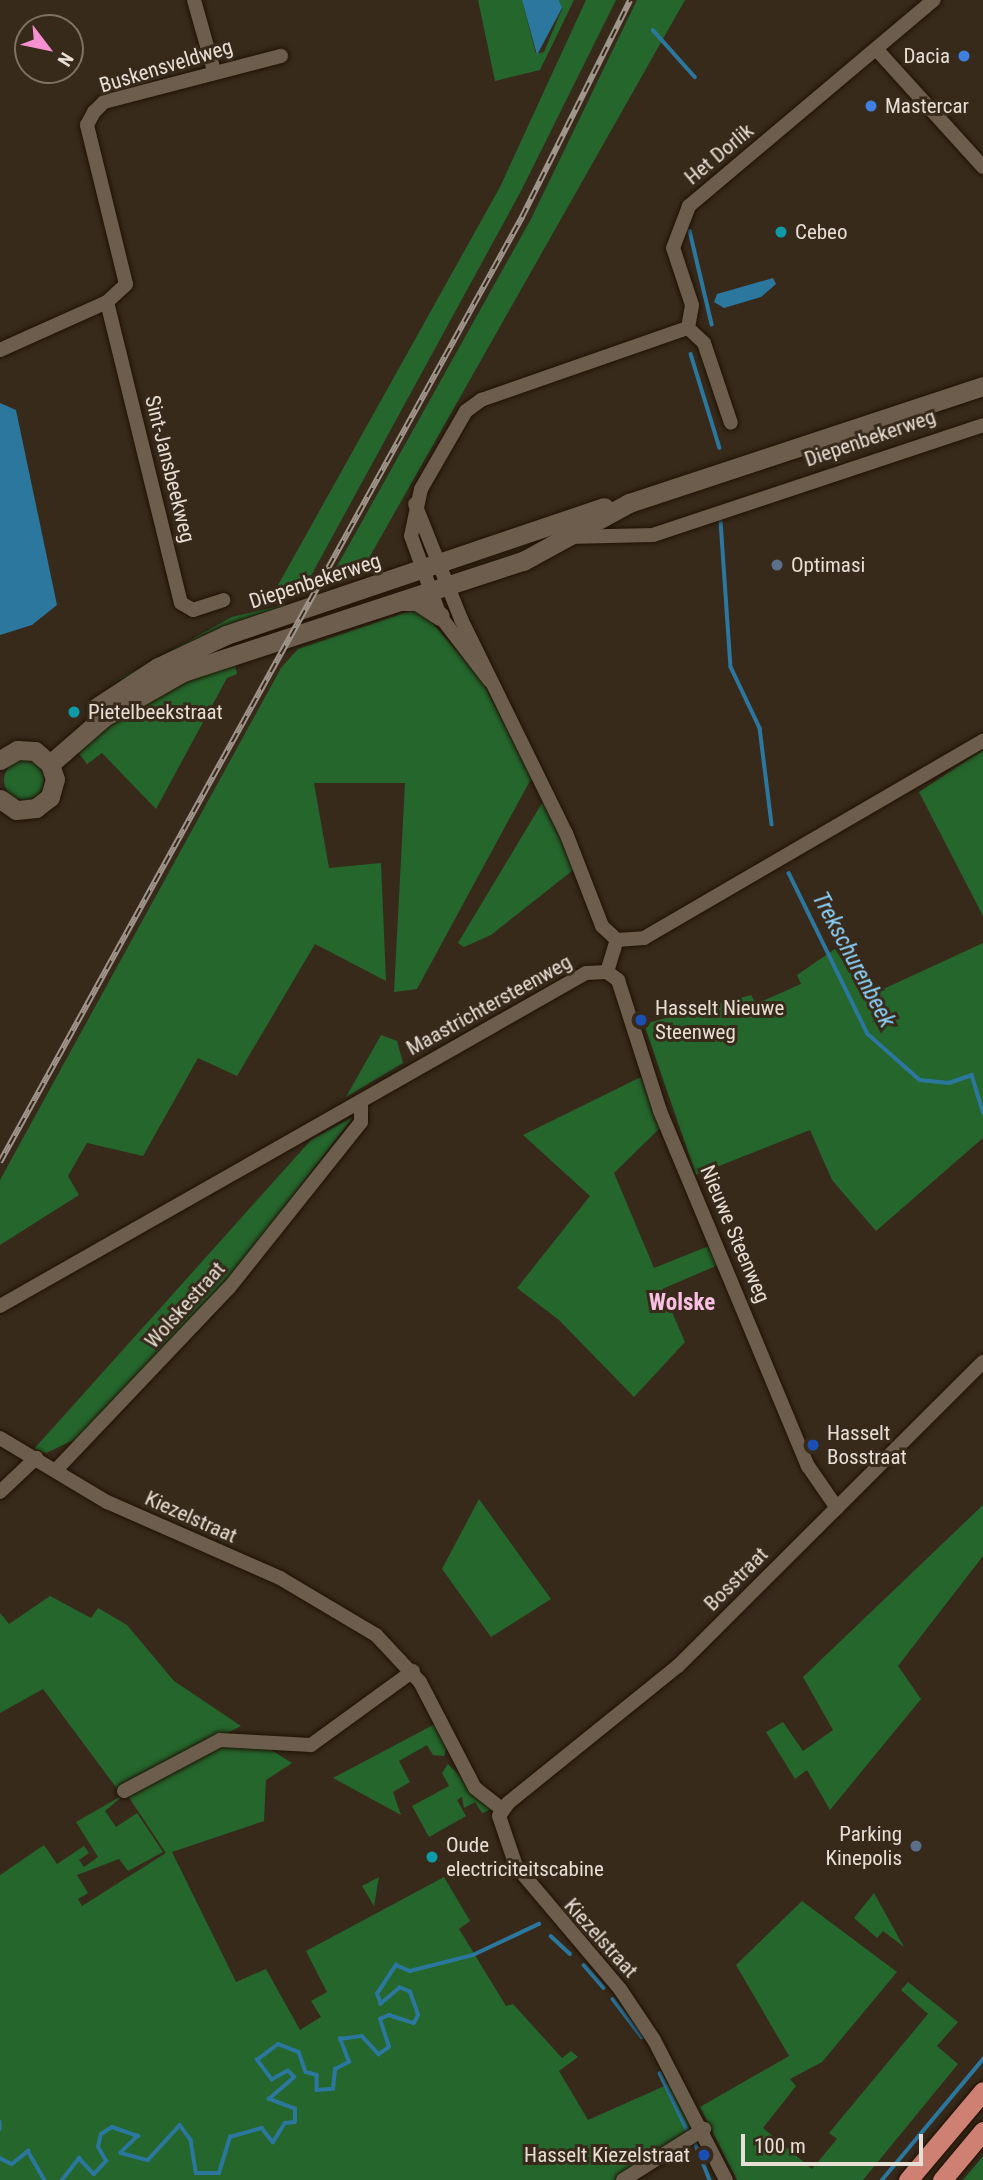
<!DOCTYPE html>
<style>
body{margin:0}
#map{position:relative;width:983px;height:2180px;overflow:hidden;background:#372a1b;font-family:"Roboto Condensed",sans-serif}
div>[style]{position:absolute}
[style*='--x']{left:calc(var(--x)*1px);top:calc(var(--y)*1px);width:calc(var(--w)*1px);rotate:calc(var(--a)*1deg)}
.green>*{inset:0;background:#25662d}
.round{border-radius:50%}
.water>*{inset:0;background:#2c779e}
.stream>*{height:3.5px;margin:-1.75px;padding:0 1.75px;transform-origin:1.75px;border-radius:1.75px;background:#2c779e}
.roads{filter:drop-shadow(0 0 2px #1f1204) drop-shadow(0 0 2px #1f1204)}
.minor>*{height:14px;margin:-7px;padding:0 7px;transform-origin:7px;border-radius:7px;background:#6c5d4c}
.secondary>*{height:19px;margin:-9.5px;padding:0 9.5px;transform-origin:9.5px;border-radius:9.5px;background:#6c5d4c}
.trunk>*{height:19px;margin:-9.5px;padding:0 9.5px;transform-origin:9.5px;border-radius:9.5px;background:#ce8172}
.rail>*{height:6px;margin-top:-3px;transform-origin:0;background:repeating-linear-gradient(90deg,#372a1b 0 10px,#a0958a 0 20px);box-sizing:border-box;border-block:2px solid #a0958a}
.dots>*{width:19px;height:19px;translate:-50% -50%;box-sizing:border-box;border:4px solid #372a1b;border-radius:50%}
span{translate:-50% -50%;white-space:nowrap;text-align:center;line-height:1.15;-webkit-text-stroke:6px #372a1b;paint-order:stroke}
.poi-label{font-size:21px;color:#e7ded5}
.right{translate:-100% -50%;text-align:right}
.left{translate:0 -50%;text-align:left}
.street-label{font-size:21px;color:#e7ded5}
.water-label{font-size:23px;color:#8dd1f9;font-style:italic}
.neighbourhood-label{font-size:23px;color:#fac0e3;font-weight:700}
.north{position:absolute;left:14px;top:14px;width:70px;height:70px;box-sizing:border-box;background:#372a1b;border:2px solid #7d7265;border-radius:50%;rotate:122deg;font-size:19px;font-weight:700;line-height:28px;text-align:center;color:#e7ded5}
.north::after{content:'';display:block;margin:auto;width:24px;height:32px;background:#f690d1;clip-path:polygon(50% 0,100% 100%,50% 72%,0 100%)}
.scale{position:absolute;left:741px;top:2134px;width:182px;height:32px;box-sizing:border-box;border:4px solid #e7ded5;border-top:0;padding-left:9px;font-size:21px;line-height:24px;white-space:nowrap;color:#e7ded5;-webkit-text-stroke:5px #372a1b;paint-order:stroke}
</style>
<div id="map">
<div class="green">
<div style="clip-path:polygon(478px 0,522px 0,536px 54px,544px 52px,562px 9px,559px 0,574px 0,540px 70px,495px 81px)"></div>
<div style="clip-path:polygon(586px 0,616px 0,521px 191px,301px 594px,283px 594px,277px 587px,500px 187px)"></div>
<div style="clip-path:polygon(637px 0,685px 0,365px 565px,355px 577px,326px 586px,531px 219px)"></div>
<div style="clip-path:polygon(283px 605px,275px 614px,114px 682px,232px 617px)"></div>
<div style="clip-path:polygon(419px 608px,481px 679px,532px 777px,417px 989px,394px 992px,405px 783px,314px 783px,329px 868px,381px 863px,386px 981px,315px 944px,237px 1076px,198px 1058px,143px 1156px,87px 1143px,68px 1176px,79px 1195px,0 1245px,0 1180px,281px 668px,298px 649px)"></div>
<div style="clip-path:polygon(234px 660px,237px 674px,227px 678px,156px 809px,102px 753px,87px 764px,75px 748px,144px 699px)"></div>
<div style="clip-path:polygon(983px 750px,983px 916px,919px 792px)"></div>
<div class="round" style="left:4px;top:760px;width:40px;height:40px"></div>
<div style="clip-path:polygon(545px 798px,577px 867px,491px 935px,464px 947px,458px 943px)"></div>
<div style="clip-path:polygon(983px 943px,983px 1138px,876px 1231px,832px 1180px,810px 1130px,696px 1175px,644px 1024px,751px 995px,756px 1004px,801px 984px,797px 975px,835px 949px,866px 997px)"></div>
<div style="clip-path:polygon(381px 1035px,397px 1041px,403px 1063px,346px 1097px)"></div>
<div style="clip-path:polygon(641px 1077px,660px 1128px,614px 1173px,654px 1268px,709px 1246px,718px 1265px,662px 1289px,685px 1342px,634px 1397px,559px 1320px,517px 1288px,590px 1196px,523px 1135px)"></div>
<div style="clip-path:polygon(353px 1117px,225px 1284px,78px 1438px,46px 1453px,34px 1449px,311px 1140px)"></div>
<div style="clip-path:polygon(479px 1499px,551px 1599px,491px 1637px,442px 1569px)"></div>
<div style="clip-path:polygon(983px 1505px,983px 1556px,898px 1666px,921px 1699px,830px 1810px,807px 1770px,795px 1779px,766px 1732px,783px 1722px,803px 1751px,833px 1730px,803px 1677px)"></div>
<div style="clip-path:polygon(50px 1596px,91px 1618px,98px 1608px,127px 1625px,174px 1681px,241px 1726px,118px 1790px,43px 1689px,0 1713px,0 1613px,9px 1624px)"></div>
<div style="clip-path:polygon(435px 1724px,447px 1747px,444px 1756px,433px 1755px,427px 1745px,399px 1761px,410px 1782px,393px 1792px,401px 1815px,333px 1778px)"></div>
<div style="clip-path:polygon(220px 1746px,268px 1748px,292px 1763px,266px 1780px,264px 1821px,172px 1852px,236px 1982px,266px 1969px,300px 2030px,321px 2017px,311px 2001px,327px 1992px,306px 1951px,444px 1877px,470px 1921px,459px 1929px,506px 2006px,513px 2004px,562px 2058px,571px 2051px,578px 2057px,559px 2071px,588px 2120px,669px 2084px,694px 2129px,615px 2180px,0 2180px,0 1875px,44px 1845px,57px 1864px,84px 1846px,89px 1853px,79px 1860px,84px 1867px,98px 1857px,76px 1822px,125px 1794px,105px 1811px,116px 1827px,137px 1813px,163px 1852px,128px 1871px,119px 1859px,77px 1875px,88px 1893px,78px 1899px,82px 1906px,166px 1853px,128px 1796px)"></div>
<div style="clip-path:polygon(448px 1764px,492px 1809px,482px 1813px,475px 1802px,464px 1808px,462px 1797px,457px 1800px,466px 1816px,429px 1837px,412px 1806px,449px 1786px,442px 1773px)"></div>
<div style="clip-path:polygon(379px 1877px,374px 1906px,362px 1886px)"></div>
<div style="clip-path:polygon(874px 1893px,904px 1947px,883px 1931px,877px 1938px,854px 1918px)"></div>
<div style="clip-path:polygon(802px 1901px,897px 1972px,822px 2062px,790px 2079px,796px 2086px,763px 2128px,812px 2169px,837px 2139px,829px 2133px,928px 2014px,901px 1990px,908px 1982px,958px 2022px,937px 2046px,958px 2064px,863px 2180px,737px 2180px,700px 2107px,789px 2056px,736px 1965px)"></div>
<div style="clip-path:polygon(983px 2156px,983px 2180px,963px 2180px)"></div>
</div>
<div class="water">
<div style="clip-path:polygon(522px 0,559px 0,562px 8px,537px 55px)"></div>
<div style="clip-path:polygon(773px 278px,776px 284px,761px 297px,724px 308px,714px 302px,717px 294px)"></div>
<div style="clip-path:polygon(0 403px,16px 410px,57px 605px,32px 625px,0 635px)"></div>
</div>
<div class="stream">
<div style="--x:653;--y:30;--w:63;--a:48.2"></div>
<div style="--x:690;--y:231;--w:96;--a:76.7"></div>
<div style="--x:691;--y:354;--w:98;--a:72.9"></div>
<div style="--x:721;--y:521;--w:146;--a:86.1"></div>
<div style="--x:731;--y:667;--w:68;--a:64.6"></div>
<div style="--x:760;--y:728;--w:97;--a:82.9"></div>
<div style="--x:789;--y:873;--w:179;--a:63.9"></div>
<div style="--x:868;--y:1034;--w:69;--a:41.5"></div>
<div style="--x:920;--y:1080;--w:29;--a:6"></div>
<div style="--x:949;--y:1083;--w:24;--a:-19"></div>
<div style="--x:972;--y:1075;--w:39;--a:73"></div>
<div style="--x:551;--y:1936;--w:26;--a:43"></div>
<div style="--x:584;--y:1965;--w:30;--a:49"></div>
<div style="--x:613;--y:1999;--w:48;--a:52.7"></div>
<div style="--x:660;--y:2073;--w:62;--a:64.3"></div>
<div style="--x:0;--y:2122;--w:7;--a:90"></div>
<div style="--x:695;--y:2142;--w:41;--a:68.5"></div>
<div style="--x:0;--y:2158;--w:13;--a:27"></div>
<div style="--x:12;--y:2164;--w:21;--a:-39"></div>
<div style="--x:28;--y:2151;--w:34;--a:60"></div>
<div style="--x:62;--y:2180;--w:28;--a:-52"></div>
<div style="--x:79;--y:2158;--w:22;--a:47"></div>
<div style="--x:94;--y:2174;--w:18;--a:-47"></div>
<div style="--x:106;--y:2161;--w:16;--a:-120"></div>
<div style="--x:98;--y:2147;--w:13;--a:-77"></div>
<div style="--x:101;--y:2134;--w:13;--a:-32"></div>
<div style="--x:112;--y:2127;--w:28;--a:19"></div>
<div style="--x:138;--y:2136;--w:24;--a:135"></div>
<div style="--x:121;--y:2153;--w:28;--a:15"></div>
<div style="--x:148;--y:2160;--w:47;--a:-47.6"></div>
<div style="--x:180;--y:2125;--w:19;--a:54"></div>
<div style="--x:191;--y:2140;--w:33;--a:81"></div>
<div style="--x:196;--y:2173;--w:23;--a:0"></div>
<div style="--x:219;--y:2173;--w:38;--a:-73"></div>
<div style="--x:230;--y:2137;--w:33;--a:-16"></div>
<div style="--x:262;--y:2128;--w:18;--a:52"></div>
<div style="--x:273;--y:2142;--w:22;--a:-58"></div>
<div style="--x:285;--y:2123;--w:10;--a:-6"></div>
<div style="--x:295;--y:2122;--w:13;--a:-90"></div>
<div style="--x:295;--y:2109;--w:28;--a:-159"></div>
<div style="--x:269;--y:2099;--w:33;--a:-41"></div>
<div style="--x:294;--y:2077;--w:8;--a:-135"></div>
<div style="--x:288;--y:2071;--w:18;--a:151"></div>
<div style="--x:272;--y:2080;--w:25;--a:-127"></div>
<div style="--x:257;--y:2060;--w:26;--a:-37"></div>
<div style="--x:278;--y:2044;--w:22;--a:21"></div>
<div style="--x:299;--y:2052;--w:21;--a:71"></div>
<div style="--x:306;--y:2072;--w:11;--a:15"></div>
<div style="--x:317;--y:2075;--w:15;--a:90"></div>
<div style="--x:317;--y:2090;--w:16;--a:-4"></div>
<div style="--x:333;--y:2089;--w:20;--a:-84"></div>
<div style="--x:335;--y:2069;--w:16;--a:-27"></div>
<div style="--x:349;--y:2062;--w:25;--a:-111"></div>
<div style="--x:340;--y:2039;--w:22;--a:-8"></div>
<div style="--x:362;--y:2036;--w:25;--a:47"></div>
<div style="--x:379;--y:2054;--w:12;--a:-35"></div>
<div style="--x:389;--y:2047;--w:29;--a:-108"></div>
<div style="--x:380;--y:2019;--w:10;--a:-24"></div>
<div style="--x:389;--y:2015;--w:26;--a:18"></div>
<div style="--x:414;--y:2023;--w:9;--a:-63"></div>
<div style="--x:418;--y:2015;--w:24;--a:-109"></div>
<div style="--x:410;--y:1992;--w:11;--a:-158"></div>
<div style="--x:400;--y:1988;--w:25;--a:140"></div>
<div style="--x:381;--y:2004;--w:11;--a:-112"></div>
<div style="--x:377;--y:1994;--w:35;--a:-57"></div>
<div style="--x:396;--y:1965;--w:15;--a:23"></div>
<div style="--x:410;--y:1971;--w:65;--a:-14.3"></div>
<div style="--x:473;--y:1955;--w:73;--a:-25.2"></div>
<div style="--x:882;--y:2180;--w:158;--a:-50.1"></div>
</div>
<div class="roads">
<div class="minor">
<div style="--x:194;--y:0;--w:74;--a:74.3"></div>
<div style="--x:877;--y:50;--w:158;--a:47.8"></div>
<div style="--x:107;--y:302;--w:310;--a:76.2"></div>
<div style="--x:181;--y:603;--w:14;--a:30"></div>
<div style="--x:193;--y:610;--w:32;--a:-18"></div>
<div style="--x:688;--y:328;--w:22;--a:43"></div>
<div style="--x:704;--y:343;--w:84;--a:71.4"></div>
<div style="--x:0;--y:350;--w:117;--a:-24.2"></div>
<div style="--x:107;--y:302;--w:26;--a:-43"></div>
<div style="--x:126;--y:284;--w:164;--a:-103.8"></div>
<div style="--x:87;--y:125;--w:15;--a:-62"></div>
<div style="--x:94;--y:112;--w:14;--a:-45"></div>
<div style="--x:104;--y:102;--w:183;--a:-14.6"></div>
<div style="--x:415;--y:504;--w:124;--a:68.2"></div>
<div style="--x:461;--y:619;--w:238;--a:63.9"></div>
<div style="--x:566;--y:833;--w:100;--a:68.8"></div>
<div style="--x:602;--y:926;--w:21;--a:43"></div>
<div style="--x:617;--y:940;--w:27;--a:-4"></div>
<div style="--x:644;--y:938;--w:392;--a:-30.2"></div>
<div style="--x:568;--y:537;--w:85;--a:-1.3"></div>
<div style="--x:653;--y:535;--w:348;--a:-18.4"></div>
<div style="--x:490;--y:681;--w:82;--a:-127.6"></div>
<div style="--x:440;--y:616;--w:85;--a:-109.9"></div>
<div style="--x:411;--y:536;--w:48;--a:-78"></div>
<div style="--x:421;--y:489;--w:90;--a:-60"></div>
<div style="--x:466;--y:411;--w:19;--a:-36"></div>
<div style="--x:481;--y:400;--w:219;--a:-19.2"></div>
<div style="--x:688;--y:328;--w:23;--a:-80"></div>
<div style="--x:692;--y:305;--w:60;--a:-108.4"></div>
<div style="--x:673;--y:248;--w:45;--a:-69.1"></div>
<div style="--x:689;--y:206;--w:320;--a:-40.1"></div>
<div style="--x:607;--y:972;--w:14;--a:36"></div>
<div style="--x:618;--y:980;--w:138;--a:72.2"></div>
<div style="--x:660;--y:1111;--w:385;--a:67.4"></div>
<div style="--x:808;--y:1466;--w:51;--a:55.4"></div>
<div style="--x:607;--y:972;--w:34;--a:-73"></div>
<div style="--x:0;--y:1306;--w:674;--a:-29.61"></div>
<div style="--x:586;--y:973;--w:21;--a:-3"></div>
<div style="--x:0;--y:1438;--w:125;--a:30.9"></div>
<div style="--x:107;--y:1502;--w:189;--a:23.7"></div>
<div style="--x:280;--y:1578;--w:112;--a:30.7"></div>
<div style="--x:376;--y:1635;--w:64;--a:46.9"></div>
<div style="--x:420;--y:1682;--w:119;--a:62.6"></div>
<div style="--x:475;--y:1788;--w:34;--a:38"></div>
<div style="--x:56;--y:1470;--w:251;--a:-46.5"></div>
<div style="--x:229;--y:1288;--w:212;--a:-51.5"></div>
<div style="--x:361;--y:1122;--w:21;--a:-90"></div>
<div style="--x:0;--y:1492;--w:50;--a:-43.4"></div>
<div style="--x:124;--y:1791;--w:109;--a:-28"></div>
<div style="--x:220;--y:1740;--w:91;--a:3.1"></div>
<div style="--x:311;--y:1745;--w:126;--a:-36"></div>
<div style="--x:623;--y:2180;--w:96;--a:-32.2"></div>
<div style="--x:726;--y:2180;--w:157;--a:-117.2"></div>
<div style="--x:654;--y:2040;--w:61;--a:-123.7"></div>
<div style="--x:620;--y:1989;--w:161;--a:-130.2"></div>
<div style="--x:516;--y:1866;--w:53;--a:-108.8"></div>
<div style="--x:499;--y:1816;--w:16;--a:-55"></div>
<div style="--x:508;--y:1803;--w:218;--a:-38.9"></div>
<div style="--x:678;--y:1666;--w:431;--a:-44.9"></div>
</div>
<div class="secondary">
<div style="--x:402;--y:601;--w:15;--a:0"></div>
<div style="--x:417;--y:601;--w:27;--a:33"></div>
<div style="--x:97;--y:707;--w:73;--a:-33.3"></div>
<div style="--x:158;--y:667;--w:75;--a:-25.2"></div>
<div style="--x:226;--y:635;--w:399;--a:-18.7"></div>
<div style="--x:0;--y:760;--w:20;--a:-30"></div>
<div style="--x:17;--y:750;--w:18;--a:3"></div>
<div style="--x:35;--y:751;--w:20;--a:41"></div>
<div style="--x:50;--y:764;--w:16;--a:72"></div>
<div style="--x:55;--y:779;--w:19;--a:106"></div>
<div style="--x:50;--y:797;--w:18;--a:142"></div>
<div style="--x:36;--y:808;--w:20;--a:174"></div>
<div style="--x:16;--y:810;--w:19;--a:-145"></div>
<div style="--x:50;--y:764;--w:72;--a:-41"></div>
<div style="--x:104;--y:717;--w:91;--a:-29.7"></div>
<div style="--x:183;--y:672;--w:358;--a:-18.1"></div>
<div style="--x:523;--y:561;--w:121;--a:-28.7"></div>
<div style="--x:629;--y:503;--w:373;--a:-18.3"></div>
</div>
<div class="trunk">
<div style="--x:908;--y:2180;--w:116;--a:-49.9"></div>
<div style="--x:942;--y:2180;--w:64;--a:-50.1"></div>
</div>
</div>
<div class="rail">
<div style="--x:0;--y:1162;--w:1080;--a:-61.08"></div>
<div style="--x:522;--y:217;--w:242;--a:-63.5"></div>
</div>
<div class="dots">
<div style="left:964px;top:56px;background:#3f7fe0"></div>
<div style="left:871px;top:106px;background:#3f7fe0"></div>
<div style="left:781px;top:232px;background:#0f9aa8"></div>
<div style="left:777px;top:565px;background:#5c6f8a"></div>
<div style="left:74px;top:712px;background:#0f9aa8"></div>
<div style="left:641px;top:1020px;background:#1a4fb4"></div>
<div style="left:813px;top:1445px;background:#1a4fb4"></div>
<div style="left:916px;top:1846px;background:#5c6f8a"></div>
<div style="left:432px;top:1857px;background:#0f9aa8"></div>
<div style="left:704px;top:2155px;background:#1a4fb4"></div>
</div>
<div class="poi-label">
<span class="right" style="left:950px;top:56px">Dacia</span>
<span class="left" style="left:885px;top:106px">Mastercar</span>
<span class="left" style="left:795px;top:232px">Cebeo</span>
<span class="left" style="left:791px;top:565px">Optimasi</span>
<span class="left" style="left:88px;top:712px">Pietelbeekstraat</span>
<span class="left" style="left:655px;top:1020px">Hasselt Nieuwe<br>Steenweg</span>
<span class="left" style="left:827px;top:1445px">Hasselt<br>Bosstraat</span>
<span class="right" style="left:902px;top:1846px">Parking<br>Kinepolis</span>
<span class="left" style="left:446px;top:1857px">Oude<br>electriciteitscabine</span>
<span class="right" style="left:690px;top:2155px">Hasselt Kiezelstraat</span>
</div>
<div class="street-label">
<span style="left:166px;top:66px;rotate:-17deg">Buskensveldweg</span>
<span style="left:719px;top:154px;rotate:-40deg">Het Dorlik</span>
<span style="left:870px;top:438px;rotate:-19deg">Diepenbekerweg</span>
<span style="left:170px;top:469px;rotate:76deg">Sint-Jansbeekweg</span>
<span style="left:315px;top:581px;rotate:-18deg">Diepenbekerweg</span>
<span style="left:489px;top:1005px;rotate:-29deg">Maastrichtersteenweg</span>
<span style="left:735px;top:1234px;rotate:67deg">Nieuwe Steenweg</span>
<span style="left:185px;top:1305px;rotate:-48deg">Wolskestraat</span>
<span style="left:191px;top:1517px;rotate:24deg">Kiezelstraat</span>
<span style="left:736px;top:1579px;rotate:-45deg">Bosstraat</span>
<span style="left:601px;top:1938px;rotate:48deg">Kiezelstraat</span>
</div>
<div class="water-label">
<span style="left:853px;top:960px;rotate:62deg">Trekschurenbeek</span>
</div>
<div class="neighbourhood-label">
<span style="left:682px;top:1303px">Wolske</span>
</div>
<div class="north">N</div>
<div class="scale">100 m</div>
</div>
